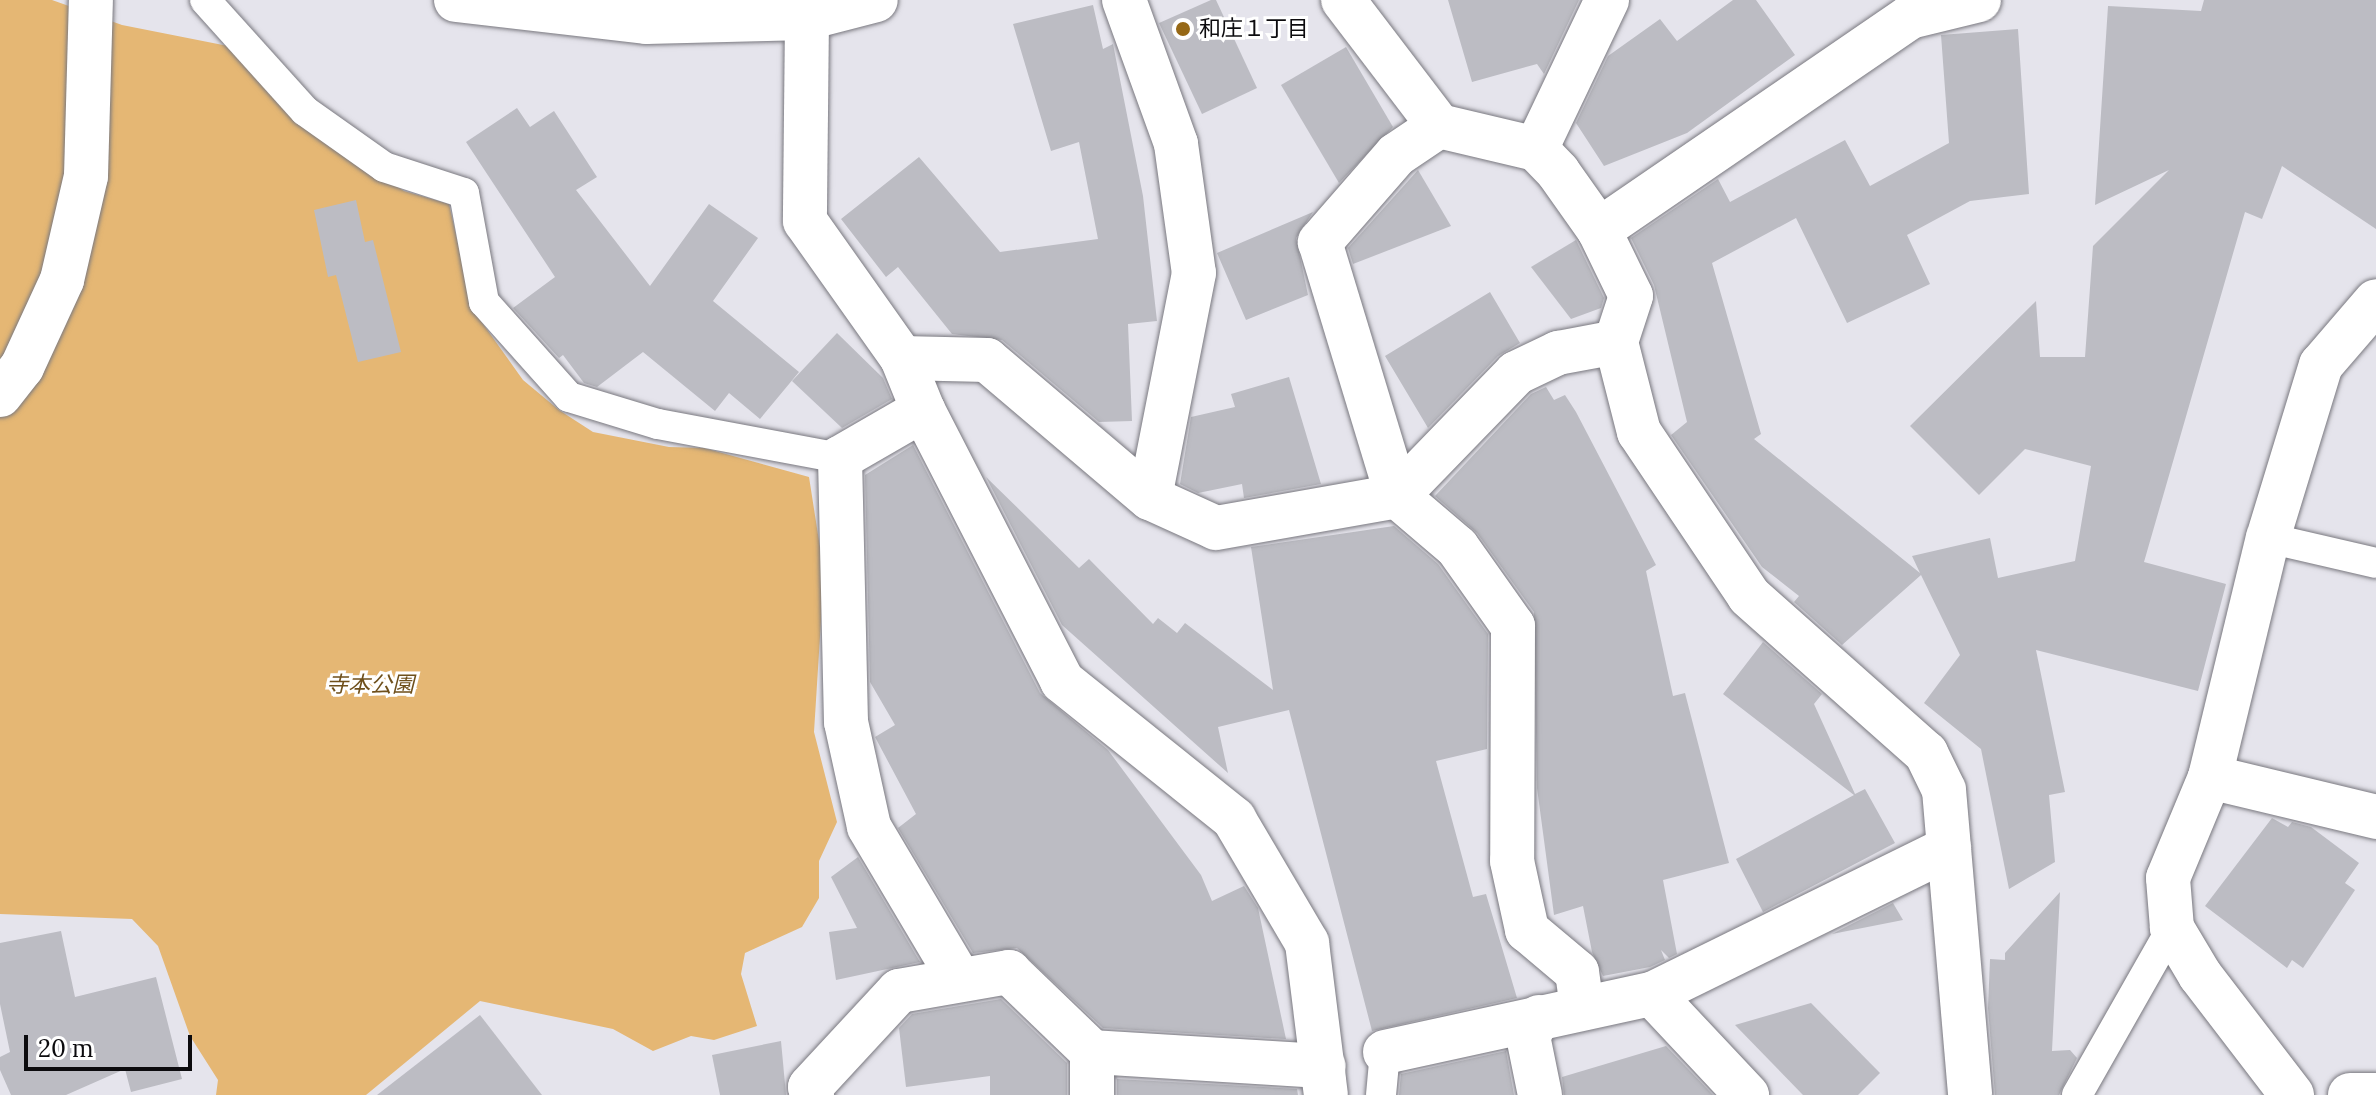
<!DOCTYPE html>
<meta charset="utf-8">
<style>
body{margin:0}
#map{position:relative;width:2376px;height:1095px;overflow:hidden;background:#e5e4ec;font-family:Lora,"Noto Sans JP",serif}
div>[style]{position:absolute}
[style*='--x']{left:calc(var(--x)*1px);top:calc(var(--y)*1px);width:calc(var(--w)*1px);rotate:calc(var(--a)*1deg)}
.green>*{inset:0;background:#e5b774}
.building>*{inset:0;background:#bcbcc3}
.roads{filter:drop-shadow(0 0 2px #79787f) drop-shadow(0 0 2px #79787f)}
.service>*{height:30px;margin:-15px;padding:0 15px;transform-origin:15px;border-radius:15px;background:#fff}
.minor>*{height:44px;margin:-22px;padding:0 22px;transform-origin:22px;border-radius:22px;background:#fff}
.tertiary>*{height:44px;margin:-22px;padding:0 22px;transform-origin:22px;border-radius:22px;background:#fff}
.dots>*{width:22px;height:22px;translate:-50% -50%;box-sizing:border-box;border:4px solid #fff;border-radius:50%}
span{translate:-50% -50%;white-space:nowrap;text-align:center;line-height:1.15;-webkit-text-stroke:6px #fff;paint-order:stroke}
.poi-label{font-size:22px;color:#0c0b0e}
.left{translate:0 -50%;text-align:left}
.park-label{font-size:22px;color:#6f501c;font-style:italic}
.scale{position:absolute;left:24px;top:1035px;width:168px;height:36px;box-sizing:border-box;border:4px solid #0c0b0e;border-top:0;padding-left:10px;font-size:24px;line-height:28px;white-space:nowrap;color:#0c0b0e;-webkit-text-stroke:6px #fff;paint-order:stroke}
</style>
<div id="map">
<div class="green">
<div style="clip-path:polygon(0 0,52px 0,122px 25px,228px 46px,354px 159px,404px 191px,449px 204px,473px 310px,523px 380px,559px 410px,593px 432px,669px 447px,704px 448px,809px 477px,824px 573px,814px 732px,837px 822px,819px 861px,819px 898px,802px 927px,745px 953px,741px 974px,757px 1026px,714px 1040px,691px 1036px,653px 1051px,613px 1029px,480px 1001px,366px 1095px,216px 1095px,218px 1080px,190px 1036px,158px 946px,132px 919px,0 914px)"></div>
</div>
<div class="building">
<div style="clip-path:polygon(1211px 0,1216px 0,1257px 88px,1202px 114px,1159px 23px)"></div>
<div style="clip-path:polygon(1448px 0,1579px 0,1544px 74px,1537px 64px,1472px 82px)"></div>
<div style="clip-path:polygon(1733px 0,1756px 0,1795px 55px,1687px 133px,1604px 166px,1576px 123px,1608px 56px,1660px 19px,1677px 41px)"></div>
<div style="clip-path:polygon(2204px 0,2376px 0,2376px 229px,2282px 166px,2262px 219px,2245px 212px,2144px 562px,2226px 584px,2198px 691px,2036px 650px,2065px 792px,2049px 795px,2055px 862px,2009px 889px,1981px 749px,1924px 703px,1960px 655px,1921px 575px,1842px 645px,1794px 602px,1799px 596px,1762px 567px,1671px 435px,1687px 422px,1654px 285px,1631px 238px,1718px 179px,1730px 202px,1845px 140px,1870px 186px,1949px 143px,1941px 35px,2018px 29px,2029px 194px,1970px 201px,1907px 235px,1930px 284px,1847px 323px,1796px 218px,1712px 263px,1761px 434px,1754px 439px,1920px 573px,1912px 556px,1990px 538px,1998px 578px,2075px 561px,2091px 466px,2025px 449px,1979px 495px,1910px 426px,2036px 301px,2040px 357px,2085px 357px,2093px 246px,2169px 170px,2095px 205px,2108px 6px,2201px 11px)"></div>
<div style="clip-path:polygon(1093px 5px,1103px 49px,1113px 44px,1143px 196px,1157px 321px,1128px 324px,1132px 421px,1099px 422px,1002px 340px,952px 334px,898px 267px,886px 277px,841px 219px,919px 157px,1000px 252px,1098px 239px,1079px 142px,1051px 151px,1013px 24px)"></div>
<div style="clip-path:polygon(1346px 47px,1393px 127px,1339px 183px,1281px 85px)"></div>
<div style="clip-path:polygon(517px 108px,530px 127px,554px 111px,597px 177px,576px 190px,650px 286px,709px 204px,758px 238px,713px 301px,799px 372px,760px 419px,729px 393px,715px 411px,643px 352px,597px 387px,584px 383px,563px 355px,559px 358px,513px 308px,555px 277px,466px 142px)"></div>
<div style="clip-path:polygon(1418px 170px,1451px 226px,1353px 264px,1348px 248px)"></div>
<div style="clip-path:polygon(356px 200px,365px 242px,373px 240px,401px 352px,358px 362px,336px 275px,328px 277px,314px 210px)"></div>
<div style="clip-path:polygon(1313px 212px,1296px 238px,1308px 295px,1246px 320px,1217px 253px)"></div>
<div style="clip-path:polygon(1576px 240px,1604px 298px,1601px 308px,1571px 319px,1531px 267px)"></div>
<div style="clip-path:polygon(1490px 292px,1520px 343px,1498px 356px,1428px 428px,1385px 356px)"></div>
<div style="clip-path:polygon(837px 333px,883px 378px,892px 399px,842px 428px,792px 381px)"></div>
<div style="clip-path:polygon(1289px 377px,1321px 484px,1244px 498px,1242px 484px,1198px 493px,1180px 484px,1191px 417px,1235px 407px,1231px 394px)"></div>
<div style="clip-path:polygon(1546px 387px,1554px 400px,1565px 395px,1576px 412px,1656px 565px,1646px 571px,1673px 696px,1685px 693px,1729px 863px,1663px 880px,1677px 954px,1669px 958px,1661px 950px,1665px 960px,1650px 967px,1603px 976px,1592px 952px,1583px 906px,1554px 915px,1537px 788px,1534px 612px,1477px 533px,1435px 496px,1531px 394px)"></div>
<div style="clip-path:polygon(913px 445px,1040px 693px,1108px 750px,1201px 875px,1212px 901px,1244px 886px,1258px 908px,1286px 1039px,1103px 1028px,1017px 948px,973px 953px,898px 828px,916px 814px,875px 737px,895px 725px,870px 682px,865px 475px)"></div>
<div style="clip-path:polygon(986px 477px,1079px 568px,1089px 559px,1153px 624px,1158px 618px,1177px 633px,1185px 623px,1273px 690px,1251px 547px,1394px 526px,1438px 564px,1488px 634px,1487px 749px,1436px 761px,1473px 897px,1486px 894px,1517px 998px,1372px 1031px,1289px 710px,1218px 727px,1228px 773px,1062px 625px)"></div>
<div style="clip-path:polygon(1763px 642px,1822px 694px,1814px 704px,1855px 794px,1865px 789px,1895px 843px,1763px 912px,1736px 859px,1854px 795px,1723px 694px)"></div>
<div style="clip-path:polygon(2272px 818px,2288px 827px,2292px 822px,2311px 827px,2359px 863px,2345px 883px,2355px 890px,2303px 968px,2292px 960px,2287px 968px,2205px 906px)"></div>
<div style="clip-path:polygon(858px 857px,920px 962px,836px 980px,829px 932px,857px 928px,831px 877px)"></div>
<div style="clip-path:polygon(2060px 892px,2052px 1051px,2070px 1050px,2077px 1058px,2059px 1095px,1995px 1095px,1988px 1008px,1990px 959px,2005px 960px,2005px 953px)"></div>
<div style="clip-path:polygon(1893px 903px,1903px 920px,1832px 934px)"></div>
<div style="clip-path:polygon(61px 931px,75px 997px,156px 977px,182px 1079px,131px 1092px,125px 1069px,66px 1095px,11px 1095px,0 1070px,0 1057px,10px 1052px,0 1004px,0 943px)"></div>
<div style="clip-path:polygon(1001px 999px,1067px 1063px,1067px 1095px,990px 1095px,990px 1076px,906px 1087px,899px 1028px,912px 1014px)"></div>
<div style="clip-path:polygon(1811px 1003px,1880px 1073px,1858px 1095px,1803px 1095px,1735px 1025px)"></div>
<div style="clip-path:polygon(480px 1015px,542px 1095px,377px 1095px)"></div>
<div style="clip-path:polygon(781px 1041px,786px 1095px,720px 1095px,712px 1055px)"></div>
<div style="clip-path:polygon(1666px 1046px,1713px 1095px,1564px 1095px,1562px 1077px)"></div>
<div style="clip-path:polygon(1506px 1051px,1514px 1095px,1399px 1095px,1401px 1074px)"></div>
<div style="clip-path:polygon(1117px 1079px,1297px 1089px,1298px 1095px,1117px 1095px)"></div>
</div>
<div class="roads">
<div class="service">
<div style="--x:205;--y:0;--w:149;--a:48"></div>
<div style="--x:305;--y:111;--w:97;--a:35.3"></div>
<div style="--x:384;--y:167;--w:84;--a:18"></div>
<div style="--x:464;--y:193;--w:111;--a:79.6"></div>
<div style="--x:484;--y:302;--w:127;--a:48.2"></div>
<div style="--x:569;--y:397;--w:93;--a:16.9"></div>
<div style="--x:658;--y:424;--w:185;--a:10.6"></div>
<div style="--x:2268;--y:538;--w:111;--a:13"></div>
<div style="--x:1381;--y:1095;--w:43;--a:-84.7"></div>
<div style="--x:2077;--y:1095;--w:192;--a:-60.4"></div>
</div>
<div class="minor">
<div style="--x:1124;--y:0;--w:153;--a:70.1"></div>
<div style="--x:1176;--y:144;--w:130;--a:82.1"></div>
<div style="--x:1194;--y:273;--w:229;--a:101.1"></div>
<div style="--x:1343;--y:0;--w:158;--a:52.7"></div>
<div style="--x:1439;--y:126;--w:100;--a:13.3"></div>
<div style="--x:1536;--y:149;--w:32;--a:46"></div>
<div style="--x:1558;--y:172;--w:71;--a:54.7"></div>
<div style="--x:1599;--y:230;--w:73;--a:64.1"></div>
<div style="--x:1631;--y:296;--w:48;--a:108.1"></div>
<div style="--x:1616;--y:342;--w:93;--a:75.7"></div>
<div style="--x:1639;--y:432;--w:197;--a:56.1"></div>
<div style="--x:1749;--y:596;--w:237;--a:41.6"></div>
<div style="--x:1926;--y:753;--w:41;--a:64.1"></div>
<div style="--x:1944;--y:790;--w:306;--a:85.1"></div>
<div style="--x:807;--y:18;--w:203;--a:90.6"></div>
<div style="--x:805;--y:221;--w:168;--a:54.7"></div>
<div style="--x:902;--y:358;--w:85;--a:1.3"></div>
<div style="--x:987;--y:360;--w:214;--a:40.3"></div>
<div style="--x:1150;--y:498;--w:72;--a:24.4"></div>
<div style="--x:1216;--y:528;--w:184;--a:-10"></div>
<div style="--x:1397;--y:496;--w:171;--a:-45.9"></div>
<div style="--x:1516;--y:373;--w:47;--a:-25.5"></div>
<div style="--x:1558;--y:353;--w:59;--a:-10.7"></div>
<div style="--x:1439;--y:126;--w:52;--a:146"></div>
<div style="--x:1396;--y:155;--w:116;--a:131.1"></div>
<div style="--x:1320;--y:242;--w:265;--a:73.1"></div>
<div style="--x:1397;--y:496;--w:79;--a:40.4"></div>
<div style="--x:1457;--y:547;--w:97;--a:54.7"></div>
<div style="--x:1513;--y:626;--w:235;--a:90.2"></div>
<div style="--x:1512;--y:861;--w:71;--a:77.7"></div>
<div style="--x:1527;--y:930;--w:65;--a:40"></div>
<div style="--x:1577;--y:972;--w:35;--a:82"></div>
<div style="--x:1536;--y:149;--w:165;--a:-64.5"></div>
<div style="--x:1599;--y:230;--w:377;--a:-34.4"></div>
<div style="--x:1910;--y:17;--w:71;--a:-13.8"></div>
<div style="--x:902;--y:358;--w:56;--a:68"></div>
<div style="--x:923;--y:410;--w:305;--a:62.8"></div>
<div style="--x:1062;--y:681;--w:221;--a:38.7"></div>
<div style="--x:1234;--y:819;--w:144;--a:59.5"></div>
<div style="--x:1307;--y:943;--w:153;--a:82.9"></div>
<div style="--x:0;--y:395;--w:36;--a:-52"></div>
<div style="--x:22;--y:367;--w:96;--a:-65.3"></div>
<div style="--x:62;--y:280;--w:107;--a:-77"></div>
<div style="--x:86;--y:176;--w:176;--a:-88.4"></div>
<div style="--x:923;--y:410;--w:96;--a:150"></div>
<div style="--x:840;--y:458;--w:264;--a:88.7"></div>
<div style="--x:846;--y:722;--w:107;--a:77.6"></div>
<div style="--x:869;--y:827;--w:174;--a:59.3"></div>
<div style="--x:2210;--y:777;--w:171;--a:13.5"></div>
<div style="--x:1652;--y:994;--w:139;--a:46.8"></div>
<div style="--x:1539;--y:1017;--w:22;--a:120"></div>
<div style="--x:1528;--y:1036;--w:60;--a:78.5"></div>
<div style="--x:1092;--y:1052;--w:43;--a:90"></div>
<div style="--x:1385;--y:1052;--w:273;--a:-12.3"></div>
<div style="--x:1652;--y:994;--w:331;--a:-26.2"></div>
<div style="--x:812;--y:1095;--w:8;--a:-104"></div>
<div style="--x:810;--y:1087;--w:131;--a:-47.2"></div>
<div style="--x:899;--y:991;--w:112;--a:-9.8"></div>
<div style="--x:1009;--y:972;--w:115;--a:43.9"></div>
<div style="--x:1092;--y:1052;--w:232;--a:3.5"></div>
<div style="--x:2292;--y:1095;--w:151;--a:-127.5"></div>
<div style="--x:2200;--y:975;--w:55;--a:-120.8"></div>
<div style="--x:2172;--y:928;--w:50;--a:-94.6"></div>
<div style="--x:2168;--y:878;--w:109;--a:-67.4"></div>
<div style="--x:2210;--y:777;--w:246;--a:-76.4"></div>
<div style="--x:2268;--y:538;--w:181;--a:-73"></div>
<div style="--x:2321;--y:365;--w:84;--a:-49.3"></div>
<div style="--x:2350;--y:1095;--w:26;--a:0"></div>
</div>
<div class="tertiary">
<div style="--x:456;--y:0;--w:191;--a:6.6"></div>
<div style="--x:646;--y:22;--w:161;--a:-1.4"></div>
<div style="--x:807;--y:18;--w:71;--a:-14.6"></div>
</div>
</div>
<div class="dots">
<div style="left:1183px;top:29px;background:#966816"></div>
</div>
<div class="poi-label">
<span class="left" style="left:1199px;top:29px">和庄１丁目</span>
</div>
<div class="park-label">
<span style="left:370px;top:685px">寺本公園</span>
</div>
<div class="scale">20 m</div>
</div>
